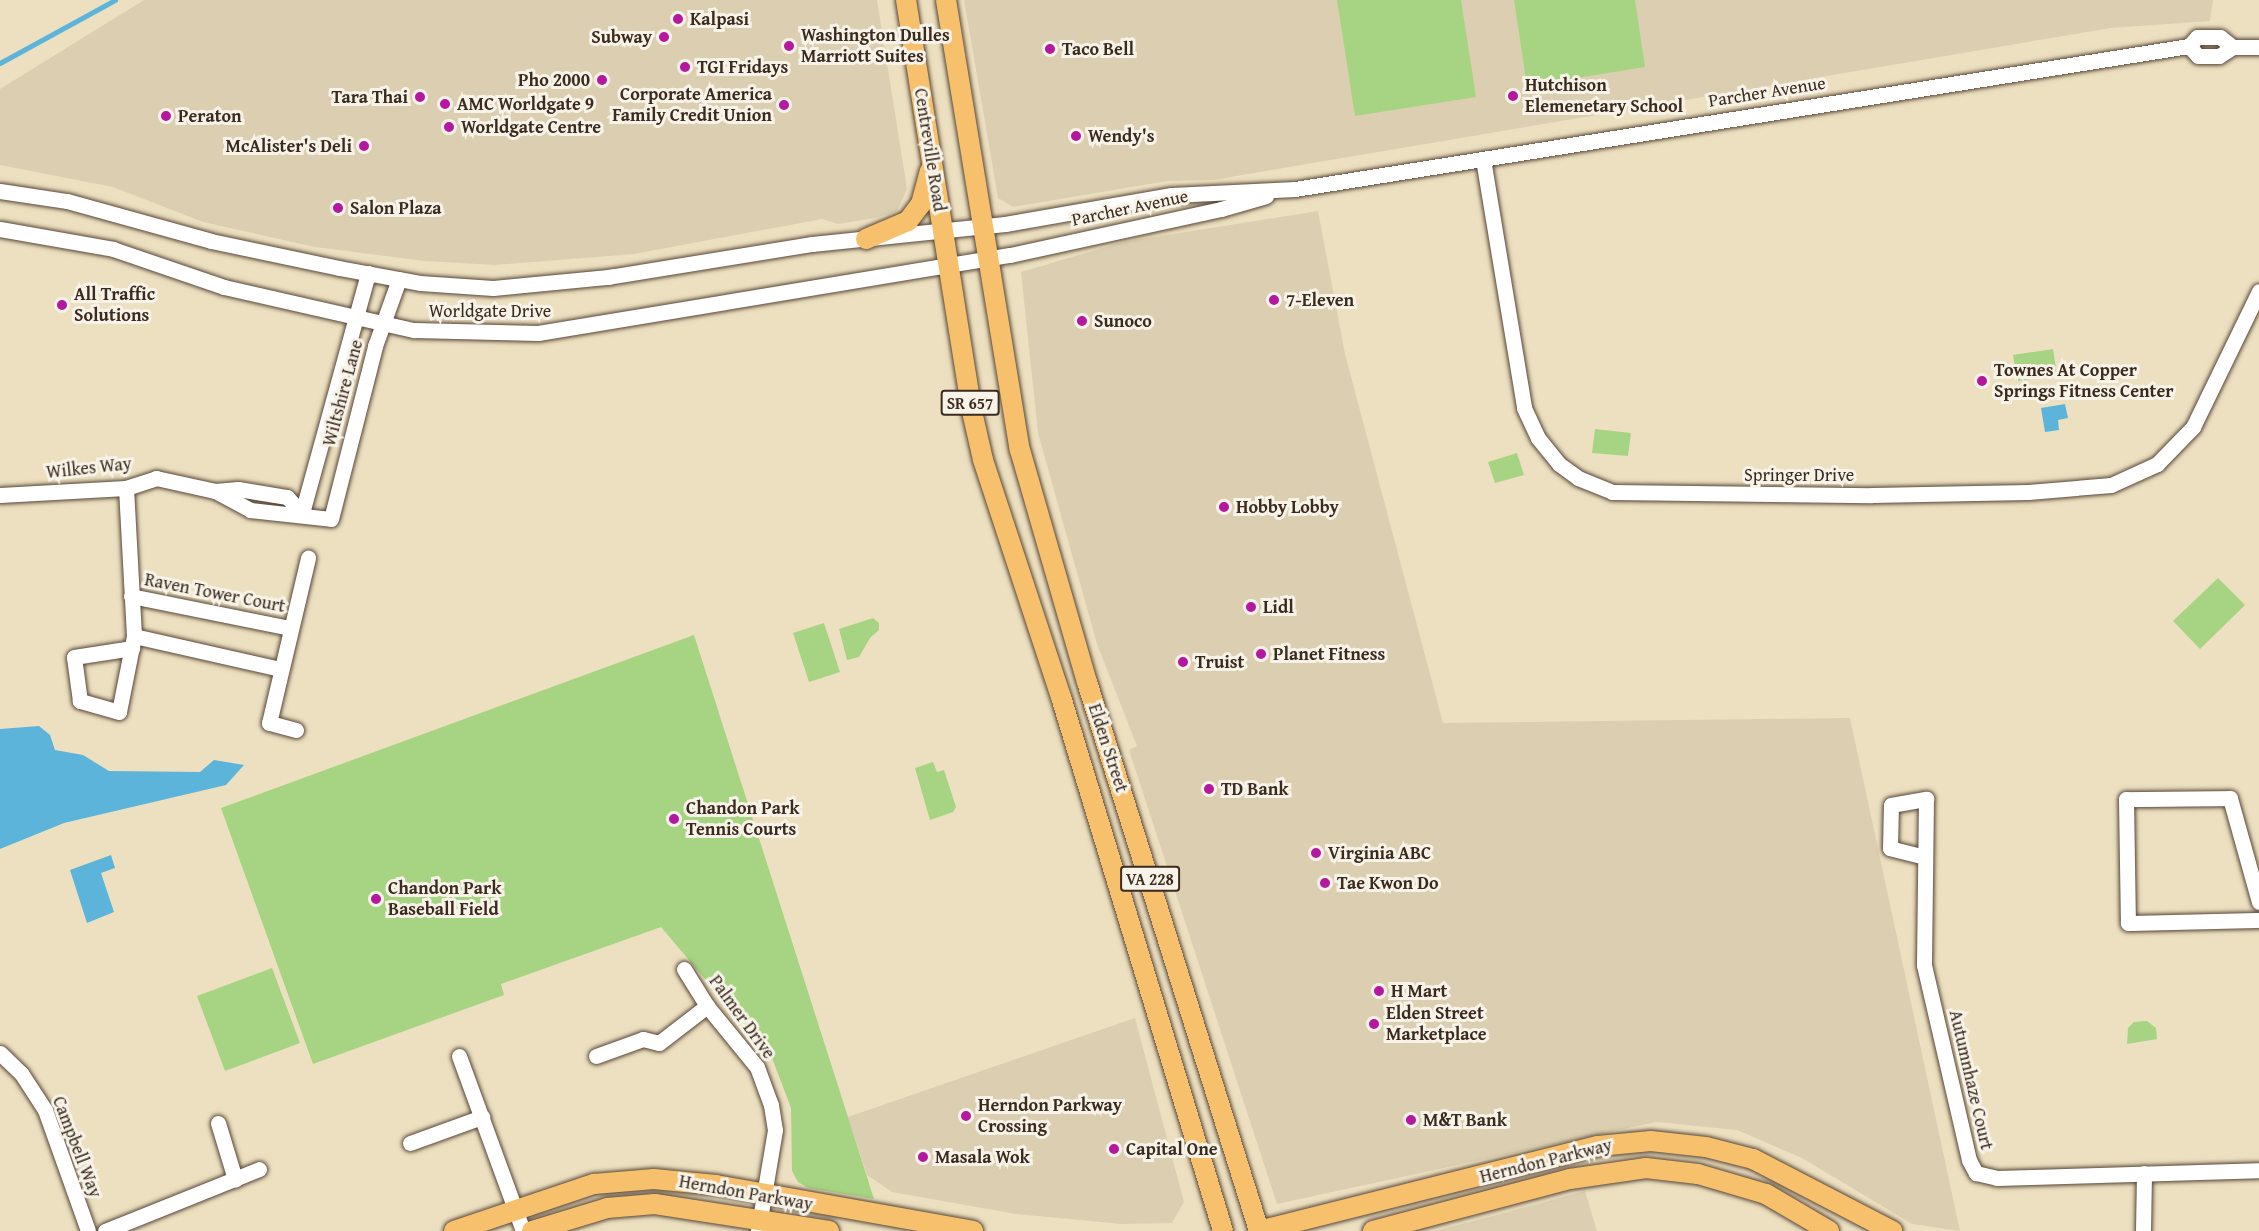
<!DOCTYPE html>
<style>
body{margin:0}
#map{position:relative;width:2259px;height:1231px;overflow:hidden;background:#ede0c0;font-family:"Gentium Book Plus",serif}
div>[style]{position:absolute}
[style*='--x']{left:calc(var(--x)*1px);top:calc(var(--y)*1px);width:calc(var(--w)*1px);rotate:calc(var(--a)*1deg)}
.built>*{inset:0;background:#dccfb1}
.green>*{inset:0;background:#a6d482}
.water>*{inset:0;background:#5db4da}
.stream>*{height:4.5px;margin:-2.25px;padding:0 2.25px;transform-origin:2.25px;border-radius:2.25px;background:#5db4da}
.roads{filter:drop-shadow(0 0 2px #564536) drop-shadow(0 0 2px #564536)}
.minor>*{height:15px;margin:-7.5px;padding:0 7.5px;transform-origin:7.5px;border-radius:7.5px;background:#fff}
.major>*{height:20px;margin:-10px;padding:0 10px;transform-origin:10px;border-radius:10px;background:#f7c06c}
.dots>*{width:16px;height:16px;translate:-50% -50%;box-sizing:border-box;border:3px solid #f7f3e8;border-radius:50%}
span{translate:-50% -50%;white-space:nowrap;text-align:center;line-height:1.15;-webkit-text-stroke:6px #f7f3e8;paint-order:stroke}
.shield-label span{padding:2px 4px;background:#f7f3e8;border:2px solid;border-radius:4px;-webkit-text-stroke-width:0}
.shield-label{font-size:16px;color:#3b2a1e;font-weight:700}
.poi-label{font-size:18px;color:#3b2a1e;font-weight:700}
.left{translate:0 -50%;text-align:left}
.right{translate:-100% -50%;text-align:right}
.street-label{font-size:18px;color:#3b2a1e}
</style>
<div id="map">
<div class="built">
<div style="clip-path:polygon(144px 0,877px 0,907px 189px,897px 211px,875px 218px,838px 224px,822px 219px,634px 254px,495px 265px,425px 261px,315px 247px,203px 222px,113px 187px,0 165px,0 89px)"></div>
<div style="clip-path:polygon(964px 0,2213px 0,2210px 21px,2111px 28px,1213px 180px,1167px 181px,1013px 207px,998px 198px)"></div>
<div style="clip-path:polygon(1318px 211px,1345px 354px,1443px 723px,1850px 718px,1960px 1231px,1912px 1224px,1802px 1158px,1737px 1130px,1656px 1122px,1277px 1204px,1129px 750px,1137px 746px,1097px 644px,1038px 433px,1021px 272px,1123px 242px)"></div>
<div style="clip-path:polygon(1135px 1018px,1184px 1202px,1172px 1223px,1122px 1224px,1016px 1214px,892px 1192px,867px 1175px,848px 1117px)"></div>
<div style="clip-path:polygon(1585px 1191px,1597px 1231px,1435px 1231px,1508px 1212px)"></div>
</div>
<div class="green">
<div style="clip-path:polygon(1337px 0,1461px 0,1476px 97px,1355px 116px)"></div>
<div style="clip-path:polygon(1514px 0,1635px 0,1645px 67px,1527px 86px)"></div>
<div style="clip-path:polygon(2053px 349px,2057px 375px,2017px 381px,2013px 355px)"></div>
<div style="clip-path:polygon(1595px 429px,1631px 433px,1628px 456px,1592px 453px)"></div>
<div style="clip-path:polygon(1517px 453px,1524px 475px,1495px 483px,1488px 462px)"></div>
<div style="clip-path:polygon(2218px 578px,2245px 605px,2200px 649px,2173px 621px)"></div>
<div style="clip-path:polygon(873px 618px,879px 623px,879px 630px,870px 638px,859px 657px,847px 660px,839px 629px)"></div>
<div style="clip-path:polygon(824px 623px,840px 672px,809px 682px,793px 633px)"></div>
<div style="clip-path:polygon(694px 635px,848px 1117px,874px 1199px,808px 1188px,798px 1182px,792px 1171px,791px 1108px,772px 1058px,661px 927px,501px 984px,504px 995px,313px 1064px,221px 808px)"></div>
<div style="clip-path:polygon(933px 762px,937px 772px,944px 770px,956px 807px,953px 812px,930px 820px,915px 768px)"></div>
<div style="clip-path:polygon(272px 968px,300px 1043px,225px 1071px,197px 996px)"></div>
<div style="clip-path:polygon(2147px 1021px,2156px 1028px,2157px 1039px,2127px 1044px,2128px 1028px,2134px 1022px)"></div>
</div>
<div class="water">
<div style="clip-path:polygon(2065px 404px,2068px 418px,2058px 420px,2059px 430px,2045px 432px,2041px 408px)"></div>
<div style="clip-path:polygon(39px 726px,50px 735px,55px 750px,83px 755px,109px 771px,200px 772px,214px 760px,244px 765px,226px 785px,64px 823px,0 849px,0 729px)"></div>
<div style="clip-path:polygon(111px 855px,115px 868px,101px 873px,114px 912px,87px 923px,70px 870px)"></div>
</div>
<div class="stream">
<div style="--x:0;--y:63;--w:131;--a:-28.7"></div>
</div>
<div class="roads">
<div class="minor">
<div style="--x:2189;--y:46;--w:13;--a:48"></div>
<div style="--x:2198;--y:56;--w:21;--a:0"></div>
<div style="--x:2219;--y:56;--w:17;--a:-33"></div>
<div style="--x:2233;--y:47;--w:26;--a:0"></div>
<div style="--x:1483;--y:159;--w:252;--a:80.6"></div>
<div style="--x:1524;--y:408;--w:33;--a:65"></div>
<div style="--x:1538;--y:438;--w:33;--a:51"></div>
<div style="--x:1559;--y:464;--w:24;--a:36"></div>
<div style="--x:1578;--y:478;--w:37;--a:22"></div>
<div style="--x:1612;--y:492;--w:260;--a:0.7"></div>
<div style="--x:1872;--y:495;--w:156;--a:-1.1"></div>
<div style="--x:2028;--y:492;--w:83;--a:-4.8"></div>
<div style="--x:2111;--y:485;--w:51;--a:-24.5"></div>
<div style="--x:2157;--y:464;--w:52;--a:-45.8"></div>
<div style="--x:2193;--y:427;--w:151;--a:-64.1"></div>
<div style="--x:0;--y:191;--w:68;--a:8.5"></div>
<div style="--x:67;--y:201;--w:149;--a:15.5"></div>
<div style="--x:211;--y:241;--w:131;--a:11.9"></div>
<div style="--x:339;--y:268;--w:82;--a:10.5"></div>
<div style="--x:420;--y:283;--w:73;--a:3.9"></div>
<div style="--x:493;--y:288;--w:116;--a:-5.5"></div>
<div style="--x:608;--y:277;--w:207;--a:-9.2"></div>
<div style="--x:812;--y:244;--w:194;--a:-5.9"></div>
<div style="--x:1005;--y:224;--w:169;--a:-9.9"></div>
<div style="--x:1172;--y:195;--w:123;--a:-2.8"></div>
<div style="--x:1295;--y:189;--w:905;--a:-9.09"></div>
<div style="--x:2189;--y:46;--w:12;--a:-48"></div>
<div style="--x:2197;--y:37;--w:23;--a:0"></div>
<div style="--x:2220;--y:37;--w:16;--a:38"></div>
<div style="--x:0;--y:229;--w:115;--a:10"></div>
<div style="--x:113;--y:249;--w:117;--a:18.9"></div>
<div style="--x:224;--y:287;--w:195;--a:12.8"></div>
<div style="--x:414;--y:330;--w:124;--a:1.4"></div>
<div style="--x:538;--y:333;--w:478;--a:-9.4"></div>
<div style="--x:1010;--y:255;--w:216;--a:-12.3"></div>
<div style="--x:1221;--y:209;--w:47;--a:-16.1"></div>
<div style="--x:126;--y:488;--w:148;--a:86.9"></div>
<div style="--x:134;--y:636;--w:77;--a:101.2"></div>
<div style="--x:119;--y:712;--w:41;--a:-164.2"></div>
<div style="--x:80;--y:701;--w:44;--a:-97.8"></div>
<div style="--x:74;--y:657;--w:59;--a:-8.8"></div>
<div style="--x:215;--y:491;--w:23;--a:-5"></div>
<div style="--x:238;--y:489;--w:50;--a:9.3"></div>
<div style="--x:287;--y:497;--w:22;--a:47"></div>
<div style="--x:0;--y:495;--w:126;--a:-3.2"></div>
<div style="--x:126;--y:488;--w:32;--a:-18"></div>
<div style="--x:156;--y:478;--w:60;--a:12.4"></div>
<div style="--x:215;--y:491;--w:40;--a:28"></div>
<div style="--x:250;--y:510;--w:81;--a:6.3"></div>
<div style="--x:331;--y:519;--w:179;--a:-75.7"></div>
<div style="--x:375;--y:346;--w:71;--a:-70.3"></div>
<div style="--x:302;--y:513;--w:249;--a:-74.6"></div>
<div style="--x:131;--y:596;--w:162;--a:11.4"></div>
<div style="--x:134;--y:636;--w:151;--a:12.7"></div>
<div style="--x:296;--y:730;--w:28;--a:-165"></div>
<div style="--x:269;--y:723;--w:170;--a:-76.7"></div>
<div style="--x:1925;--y:857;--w:36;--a:-166"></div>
<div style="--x:1890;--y:848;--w:43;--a:-88.7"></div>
<div style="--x:1891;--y:805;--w:36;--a:-10"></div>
<div style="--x:1926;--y:799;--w:166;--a:90.7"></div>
<div style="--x:1924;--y:965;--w:200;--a:77"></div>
<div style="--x:1969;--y:1160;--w:15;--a:62"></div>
<div style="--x:1976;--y:1173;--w:22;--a:13"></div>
<div style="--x:1997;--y:1178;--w:262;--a:-1.7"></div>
<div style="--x:2259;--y:902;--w:108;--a:-105.6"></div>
<div style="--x:2230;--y:798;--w:104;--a:179.4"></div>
<div style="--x:2126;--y:799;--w:124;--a:89.1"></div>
<div style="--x:2128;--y:923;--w:131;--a:-1.3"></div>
<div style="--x:684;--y:969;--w:44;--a:58.1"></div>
<div style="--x:707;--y:1006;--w:79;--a:50.7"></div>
<div style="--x:757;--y:1067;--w:40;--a:69.8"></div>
<div style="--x:771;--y:1105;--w:25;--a:81"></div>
<div style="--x:775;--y:1130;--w:102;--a:99.6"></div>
<div style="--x:0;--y:1053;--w:29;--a:44"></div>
<div style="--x:21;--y:1073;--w:44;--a:57"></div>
<div style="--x:45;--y:1110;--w:128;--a:70.4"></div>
<div style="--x:459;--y:1056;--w:186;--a:69.9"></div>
<div style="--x:596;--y:1056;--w:50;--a:-19.9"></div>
<div style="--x:643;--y:1039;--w:16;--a:14"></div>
<div style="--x:659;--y:1043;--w:61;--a:-37.6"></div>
<div style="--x:218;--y:1123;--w:59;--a:73.1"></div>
<div style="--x:410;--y:1143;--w:77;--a:-19.9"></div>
<div style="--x:105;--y:1231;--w:166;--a:-21.9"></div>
<div style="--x:2143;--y:1231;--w:58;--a:-89"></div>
</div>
<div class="major">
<div style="--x:906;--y:0;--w:412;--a:80.9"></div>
<div style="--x:971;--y:407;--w:54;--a:77.2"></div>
<div style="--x:983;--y:460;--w:250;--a:71.8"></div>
<div style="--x:1061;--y:697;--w:558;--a:73.12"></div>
<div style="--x:946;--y:0;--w:456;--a:80.7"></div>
<div style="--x:1020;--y:450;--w:241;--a:73.9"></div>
<div style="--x:1087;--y:682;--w:575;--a:72.6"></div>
<div style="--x:866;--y:239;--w:46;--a:-23.2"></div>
<div style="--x:908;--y:221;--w:21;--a:-53"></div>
<div style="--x:921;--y:204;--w:34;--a:-75"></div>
<div style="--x:454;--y:1231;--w:148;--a:-18.6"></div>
<div style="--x:594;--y:1184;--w:60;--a:-4.8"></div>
<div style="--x:654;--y:1179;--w:62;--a:5.5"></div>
<div style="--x:716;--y:1185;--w:261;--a:10.1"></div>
<div style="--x:532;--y:1231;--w:78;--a:-17"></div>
<div style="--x:607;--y:1208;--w:48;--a:-4.8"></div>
<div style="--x:655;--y:1204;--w:176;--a:8.8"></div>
<div style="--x:1259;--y:1231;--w:349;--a:-14.1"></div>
<div style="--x:1598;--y:1146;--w:53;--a:-5.4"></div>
<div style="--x:1651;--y:1141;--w:55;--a:6.2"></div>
<div style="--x:1706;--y:1147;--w:49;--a:14.3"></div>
<div style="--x:1753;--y:1159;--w:157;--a:27.4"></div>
<div style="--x:1373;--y:1231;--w:204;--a:-14.8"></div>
<div style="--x:1570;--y:1179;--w:77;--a:-8.2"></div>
<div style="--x:1646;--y:1168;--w:52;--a:6.6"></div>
<div style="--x:1698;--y:1174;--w:71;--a:16.4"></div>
<div style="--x:1766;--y:1194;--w:73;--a:30.4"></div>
</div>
</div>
<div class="dots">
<div style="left:678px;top:19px;background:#b5179e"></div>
<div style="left:664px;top:37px;background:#b5179e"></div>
<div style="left:789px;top:46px;background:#b5179e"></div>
<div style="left:1050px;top:49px;background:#b5179e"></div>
<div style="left:685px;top:67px;background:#b5179e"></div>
<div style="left:602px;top:80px;background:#b5179e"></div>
<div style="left:1513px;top:96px;background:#b5179e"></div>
<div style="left:420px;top:97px;background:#b5179e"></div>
<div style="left:445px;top:104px;background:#b5179e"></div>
<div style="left:784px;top:105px;background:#b5179e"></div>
<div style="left:166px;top:116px;background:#b5179e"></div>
<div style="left:449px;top:127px;background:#b5179e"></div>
<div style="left:1076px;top:136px;background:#b5179e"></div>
<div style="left:364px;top:146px;background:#b5179e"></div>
<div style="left:338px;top:208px;background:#b5179e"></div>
<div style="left:1274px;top:300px;background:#b5179e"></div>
<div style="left:62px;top:305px;background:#b5179e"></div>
<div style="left:1082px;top:321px;background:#b5179e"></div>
<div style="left:1982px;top:381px;background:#b5179e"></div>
<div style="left:1224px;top:507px;background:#b5179e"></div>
<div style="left:1251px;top:607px;background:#b5179e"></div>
<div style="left:1261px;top:654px;background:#b5179e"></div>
<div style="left:1183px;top:662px;background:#b5179e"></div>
<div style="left:1209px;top:789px;background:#b5179e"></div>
<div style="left:674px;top:819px;background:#b5179e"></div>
<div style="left:1316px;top:853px;background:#b5179e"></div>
<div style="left:1325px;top:883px;background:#b5179e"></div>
<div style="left:376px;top:899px;background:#b5179e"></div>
<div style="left:1379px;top:991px;background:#b5179e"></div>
<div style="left:1374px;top:1024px;background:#b5179e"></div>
<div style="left:966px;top:1116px;background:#b5179e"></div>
<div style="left:1411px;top:1120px;background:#b5179e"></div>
<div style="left:1114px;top:1149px;background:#b5179e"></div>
<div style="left:923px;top:1157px;background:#b5179e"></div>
</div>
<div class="shield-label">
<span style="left:970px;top:403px">SR 657</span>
<span style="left:1150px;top:879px">VA 228</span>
</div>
<div class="poi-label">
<span class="left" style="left:690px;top:19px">Kalpasi</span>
<span class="left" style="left:801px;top:46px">Washington Dulles<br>Marriott Suites</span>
<span class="right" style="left:652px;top:37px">Subway</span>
<span class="left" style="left:1062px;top:49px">Taco Bell</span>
<span class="left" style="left:697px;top:67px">TGI Fridays</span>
<span class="right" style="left:590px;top:80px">Pho 2000</span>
<span class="left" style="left:1525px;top:96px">Hutchison<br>Elemenetary School</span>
<span class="right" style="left:772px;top:105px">Corporate America<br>Family Credit Union</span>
<span class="right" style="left:408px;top:97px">Tara Thai</span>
<span class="left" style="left:457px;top:104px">AMC Worldgate 9</span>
<span class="left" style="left:178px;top:116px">Peraton</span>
<span class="left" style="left:461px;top:127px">Worldgate Centre</span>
<span class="left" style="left:1088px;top:136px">Wendy's</span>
<span class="right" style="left:352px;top:146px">McAlister's Deli</span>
<span class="left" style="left:350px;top:208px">Salon Plaza</span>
<span class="left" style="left:74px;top:305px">All Traffic<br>Solutions</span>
<span class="left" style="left:1286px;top:300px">7-Eleven</span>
<span class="left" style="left:1094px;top:321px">Sunoco</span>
<span class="left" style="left:1994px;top:381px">Townes At Copper<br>Springs Fitness Center</span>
<span class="left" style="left:1236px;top:507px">Hobby Lobby</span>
<span class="left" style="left:1263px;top:607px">Lidl</span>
<span class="left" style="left:1273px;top:654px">Planet Fitness</span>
<span class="left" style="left:1195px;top:662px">Truist</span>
<span class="left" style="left:1221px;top:789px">TD Bank</span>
<span class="left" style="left:686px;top:819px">Chandon Park<br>Tennis Courts</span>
<span class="left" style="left:1328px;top:853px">Virginia ABC</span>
<span class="left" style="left:1337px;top:883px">Tae Kwon Do</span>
<span class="left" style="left:388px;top:899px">Chandon Park<br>Baseball Field</span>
<span class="left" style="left:1391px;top:991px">H Mart</span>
<span class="left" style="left:1386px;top:1024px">Elden Street<br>Marketplace</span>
<span class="left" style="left:978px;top:1116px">Herndon Parkway<br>Crossing</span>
<span class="left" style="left:1423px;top:1120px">M&amp;T Bank</span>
<span class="left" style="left:1126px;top:1149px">Capital One</span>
<span class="left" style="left:935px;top:1157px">Masala Wok</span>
</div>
<div class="street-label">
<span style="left:1767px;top:92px;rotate:-9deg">Parcher Avenue</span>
<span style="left:930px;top:150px;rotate:81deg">Centreville Road</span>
<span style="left:1130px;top:208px;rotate:-12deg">Parcher Avenue</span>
<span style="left:490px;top:311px">Worldgate Drive</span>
<span style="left:343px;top:393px;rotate:-75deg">Wiltshire Lane</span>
<span style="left:89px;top:468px;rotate:-6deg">Wilkes Way</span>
<span style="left:1799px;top:475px">Springer Drive</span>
<span style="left:215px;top:593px;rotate:11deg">Raven Tower Court</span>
<span style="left:1108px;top:748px;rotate:72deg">Elden Street</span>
<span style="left:742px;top:1017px;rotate:54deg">Palmer Drive</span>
<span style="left:1971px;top:1080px;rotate:77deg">Autumnhaze Court</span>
<span style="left:77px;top:1147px;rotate:69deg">Campbell Way</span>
<span style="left:1546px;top:1161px;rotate:-14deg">Herndon Parkway</span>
<span style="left:746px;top:1193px;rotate:10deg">Herndon Parkway</span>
</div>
</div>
